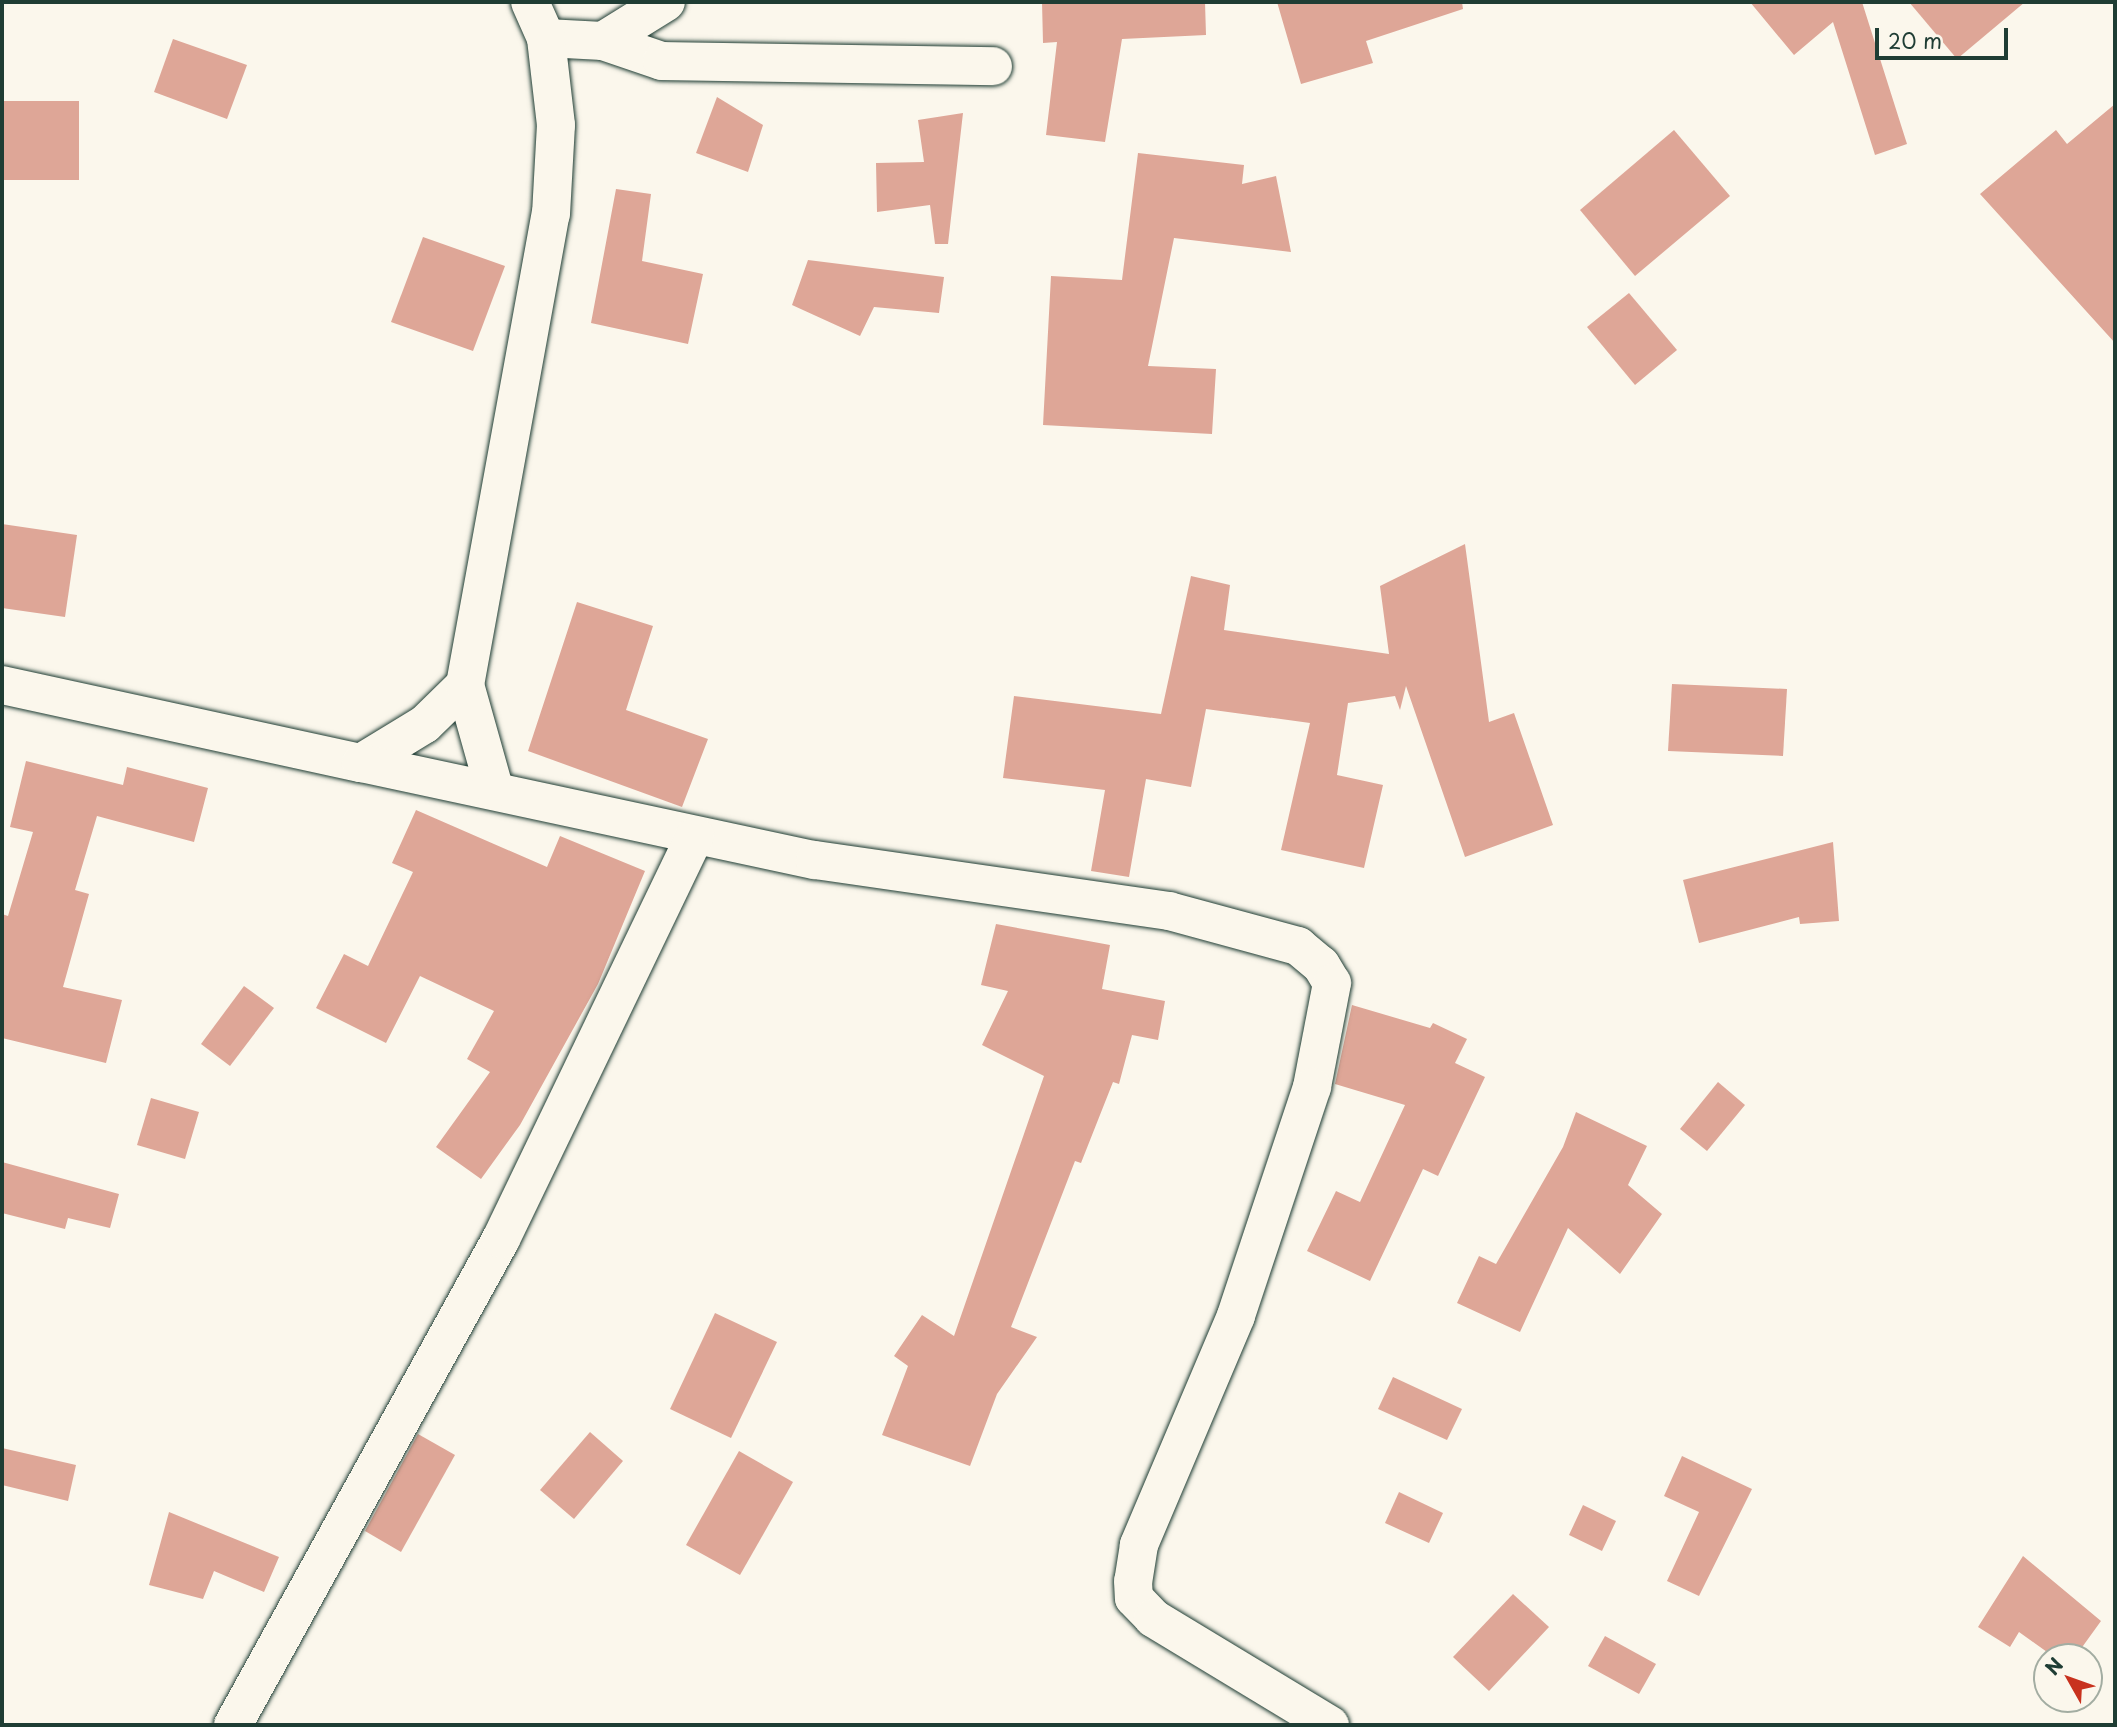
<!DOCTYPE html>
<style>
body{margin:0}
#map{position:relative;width:2117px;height:1727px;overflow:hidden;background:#fbf7ec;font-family:"Playpen Sans",sans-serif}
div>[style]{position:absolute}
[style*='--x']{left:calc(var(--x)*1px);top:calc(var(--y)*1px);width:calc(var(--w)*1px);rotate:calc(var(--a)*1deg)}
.building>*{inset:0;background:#dea697}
.roads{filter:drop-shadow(0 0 2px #1f3d34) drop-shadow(0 0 2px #1f3d34)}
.minor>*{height:38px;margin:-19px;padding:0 19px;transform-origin:19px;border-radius:19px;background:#fbf7ec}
span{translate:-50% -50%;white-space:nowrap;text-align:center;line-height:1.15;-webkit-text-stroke:5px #fbf7ec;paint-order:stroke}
.frame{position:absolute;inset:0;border:4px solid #1f3d34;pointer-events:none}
.north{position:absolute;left:2033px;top:1643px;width:70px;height:70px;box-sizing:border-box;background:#fbf7ec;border:2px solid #a3ada2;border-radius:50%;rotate:310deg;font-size:19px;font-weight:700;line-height:28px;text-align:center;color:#1f3d34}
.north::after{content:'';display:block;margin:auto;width:24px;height:32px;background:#c8321e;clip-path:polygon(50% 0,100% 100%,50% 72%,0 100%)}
.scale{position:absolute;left:1875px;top:28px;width:133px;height:32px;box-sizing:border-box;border:4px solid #1f3d34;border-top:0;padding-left:9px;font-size:21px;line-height:24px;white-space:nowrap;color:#1f3d34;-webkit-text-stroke:5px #fbf7ec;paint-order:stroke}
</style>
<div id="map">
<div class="building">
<div style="clip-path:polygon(1042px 2px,1205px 2px,1206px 35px,1122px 39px,1105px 142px,1046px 135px,1057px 42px,1043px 43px)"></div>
<div style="clip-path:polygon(1277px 2px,1462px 2px,1463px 9px,1366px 41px,1373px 63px,1301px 84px)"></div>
<div style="clip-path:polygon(1750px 2px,1862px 2px,1907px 144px,1875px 155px,1833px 22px,1794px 55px)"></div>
<div style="clip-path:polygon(1909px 2px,2025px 2px,1957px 59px)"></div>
<div style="clip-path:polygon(173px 39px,247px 65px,227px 119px,154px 92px)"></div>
<div style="clip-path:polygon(717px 97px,763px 125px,748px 172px,696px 153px)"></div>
<div style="clip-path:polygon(2px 101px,79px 101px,79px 180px,2px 180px)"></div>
<div style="clip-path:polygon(2115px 104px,2115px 343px,1980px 194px,2056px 130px,2067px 144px)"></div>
<div style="clip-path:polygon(963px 113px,948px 244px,935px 244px,930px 205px,877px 212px,876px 163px,924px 162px,918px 120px)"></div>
<div style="clip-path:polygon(1674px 130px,1730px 196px,1635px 276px,1580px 210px)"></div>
<div style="clip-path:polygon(1138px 153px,1244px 165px,1242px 184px,1276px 176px,1291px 252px,1174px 238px,1148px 366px,1216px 369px,1212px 434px,1043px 425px,1051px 276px,1122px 280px)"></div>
<div style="clip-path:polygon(616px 189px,651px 194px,642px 261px,703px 274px,688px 344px,591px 323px)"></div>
<div style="clip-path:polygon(423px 237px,505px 266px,473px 351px,391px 322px)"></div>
<div style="clip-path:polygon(808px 260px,944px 277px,939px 313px,874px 307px,860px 336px,792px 305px)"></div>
<div style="clip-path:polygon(1629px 293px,1677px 350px,1635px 385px,1587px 327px)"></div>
<div style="clip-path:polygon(2px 524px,77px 535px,65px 617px,2px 608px)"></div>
<div style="clip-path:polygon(1465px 544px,1489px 722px,1514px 713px,1553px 825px,1465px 857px,1406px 686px,1400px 710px,1395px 696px,1348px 703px,1337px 775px,1383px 785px,1364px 868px,1281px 850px,1310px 723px,1206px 709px,1191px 787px,1146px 779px,1129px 877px,1091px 871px,1105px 790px,1003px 778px,1014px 696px,1161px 714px,1191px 576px,1230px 585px,1224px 630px,1389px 654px,1380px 586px)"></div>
<div style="clip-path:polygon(577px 602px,653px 626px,626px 710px,708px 739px,682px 807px,528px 751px)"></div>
<div style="clip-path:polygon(1672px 684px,1787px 689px,1783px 756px,1668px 751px)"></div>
<div style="clip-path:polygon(26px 761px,123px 785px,127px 767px,208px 788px,194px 842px,97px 816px,75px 890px,89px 894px,63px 987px,122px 1000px,106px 1063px,2px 1038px,2px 914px,8px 916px,33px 832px,10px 827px)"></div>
<div style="clip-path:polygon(416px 810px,547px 867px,560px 836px,645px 871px,598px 984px,520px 1125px,481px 1179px,436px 1147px,490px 1072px,467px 1059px,494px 1011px,420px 976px,386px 1043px,316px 1008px,344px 954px,368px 966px,413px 872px,392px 863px)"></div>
<div style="clip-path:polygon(1833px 842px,1839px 921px,1800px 924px,1799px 917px,1699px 943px,1683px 880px)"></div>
<div style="clip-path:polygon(996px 924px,1110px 945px,1102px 989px,1165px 1001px,1158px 1040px,1132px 1035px,1119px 1084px,1113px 1082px,1081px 1163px,1075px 1161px,1011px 1327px,1037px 1337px,997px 1394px,970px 1466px,882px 1435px,908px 1366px,894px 1356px,922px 1315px,954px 1336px,1044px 1076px,982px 1045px,1008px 991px,981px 985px)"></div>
<div style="clip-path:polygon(244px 986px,274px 1008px,230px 1066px,201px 1044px)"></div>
<div style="clip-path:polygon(1352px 1005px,1430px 1028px,1433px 1023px,1467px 1039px,1455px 1063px,1485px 1077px,1438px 1176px,1423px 1169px,1370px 1281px,1307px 1251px,1336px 1191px,1360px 1202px,1405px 1105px,1335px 1084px)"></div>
<div style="clip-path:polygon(1718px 1082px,1745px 1105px,1707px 1151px,1680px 1129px)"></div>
<div style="clip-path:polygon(151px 1098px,199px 1112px,185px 1159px,137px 1145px)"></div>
<div style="clip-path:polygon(1576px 1112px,1647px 1146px,1628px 1185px,1662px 1214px,1620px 1274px,1568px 1228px,1520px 1332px,1457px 1303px,1479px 1256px,1496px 1264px,1563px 1147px)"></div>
<div style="clip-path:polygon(2px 1162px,119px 1194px,110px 1228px,68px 1218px,65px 1229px,2px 1213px)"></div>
<div style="clip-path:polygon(715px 1313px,777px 1342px,731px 1438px,670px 1409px)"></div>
<div style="clip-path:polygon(1393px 1377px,1462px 1409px,1447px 1440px,1378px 1409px)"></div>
<div style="clip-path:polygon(590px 1432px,623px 1461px,574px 1519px,540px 1490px)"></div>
<div style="clip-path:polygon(418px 1434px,455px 1455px,401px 1552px,365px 1531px)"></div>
<div style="clip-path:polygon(2px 1448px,76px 1465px,68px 1501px,2px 1485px)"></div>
<div style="clip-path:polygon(739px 1451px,793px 1482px,740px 1575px,686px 1545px)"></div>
<div style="clip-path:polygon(1682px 1456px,1752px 1489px,1699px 1596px,1667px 1581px,1699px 1512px,1664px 1496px)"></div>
<div style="clip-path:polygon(1399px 1492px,1443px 1513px,1429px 1543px,1385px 1523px)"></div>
<div style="clip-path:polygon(1583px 1505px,1616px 1521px,1602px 1551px,1569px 1535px)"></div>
<div style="clip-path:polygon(169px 1512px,279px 1557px,264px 1592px,214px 1571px,203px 1599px,149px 1585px)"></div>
<div style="clip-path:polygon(2023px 1556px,2101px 1621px,2075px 1657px,2054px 1657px,2019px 1632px,2010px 1647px,1978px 1627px)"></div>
<div style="clip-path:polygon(1513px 1594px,1549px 1627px,1489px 1691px,1453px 1657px)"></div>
<div style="clip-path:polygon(1605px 1636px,1656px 1664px,1639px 1694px,1588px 1666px)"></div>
</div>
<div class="roads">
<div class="minor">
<div style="--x:546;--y:38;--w:57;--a:3"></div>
<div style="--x:603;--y:41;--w:74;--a:-31.8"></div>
<div style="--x:603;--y:41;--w:62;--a:18.7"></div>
<div style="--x:662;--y:61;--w:331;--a:0.9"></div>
<div style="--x:2;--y:685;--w:367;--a:12.3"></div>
<div style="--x:361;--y:763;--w:75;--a:-31.4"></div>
<div style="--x:425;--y:724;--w:56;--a:-44.3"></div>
<div style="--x:361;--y:763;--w:464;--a:12.1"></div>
<div style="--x:815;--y:860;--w:358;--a:8.2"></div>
<div style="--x:1169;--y:911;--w:134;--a:15.2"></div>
<div style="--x:1298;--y:946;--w:30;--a:40"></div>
<div style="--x:1321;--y:965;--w:21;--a:59"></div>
<div style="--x:1332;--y:983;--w:106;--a:100.9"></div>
<div style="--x:1312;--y:1087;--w:241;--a:108.4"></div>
<div style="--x:1236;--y:1316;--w:249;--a:113"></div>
<div style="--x:1139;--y:1545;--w:36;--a:99"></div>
<div style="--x:1133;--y:1581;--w:17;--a:87"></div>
<div style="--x:1134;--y:1598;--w:28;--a:46"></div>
<div style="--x:1153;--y:1618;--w:207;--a:31.2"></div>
<div style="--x:494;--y:788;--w:107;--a:-105.7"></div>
<div style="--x:465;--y:685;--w:479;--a:-79.7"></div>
<div style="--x:551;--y:214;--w:89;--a:-86.8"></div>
<div style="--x:556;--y:125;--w:88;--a:-96.6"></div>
<div style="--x:546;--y:38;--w:39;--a:-114"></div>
<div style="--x:233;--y:1725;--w:555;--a:-61.13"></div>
<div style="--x:501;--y:1239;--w:447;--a:-64.3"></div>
</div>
</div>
<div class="frame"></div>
<div class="north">N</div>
<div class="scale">20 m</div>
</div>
